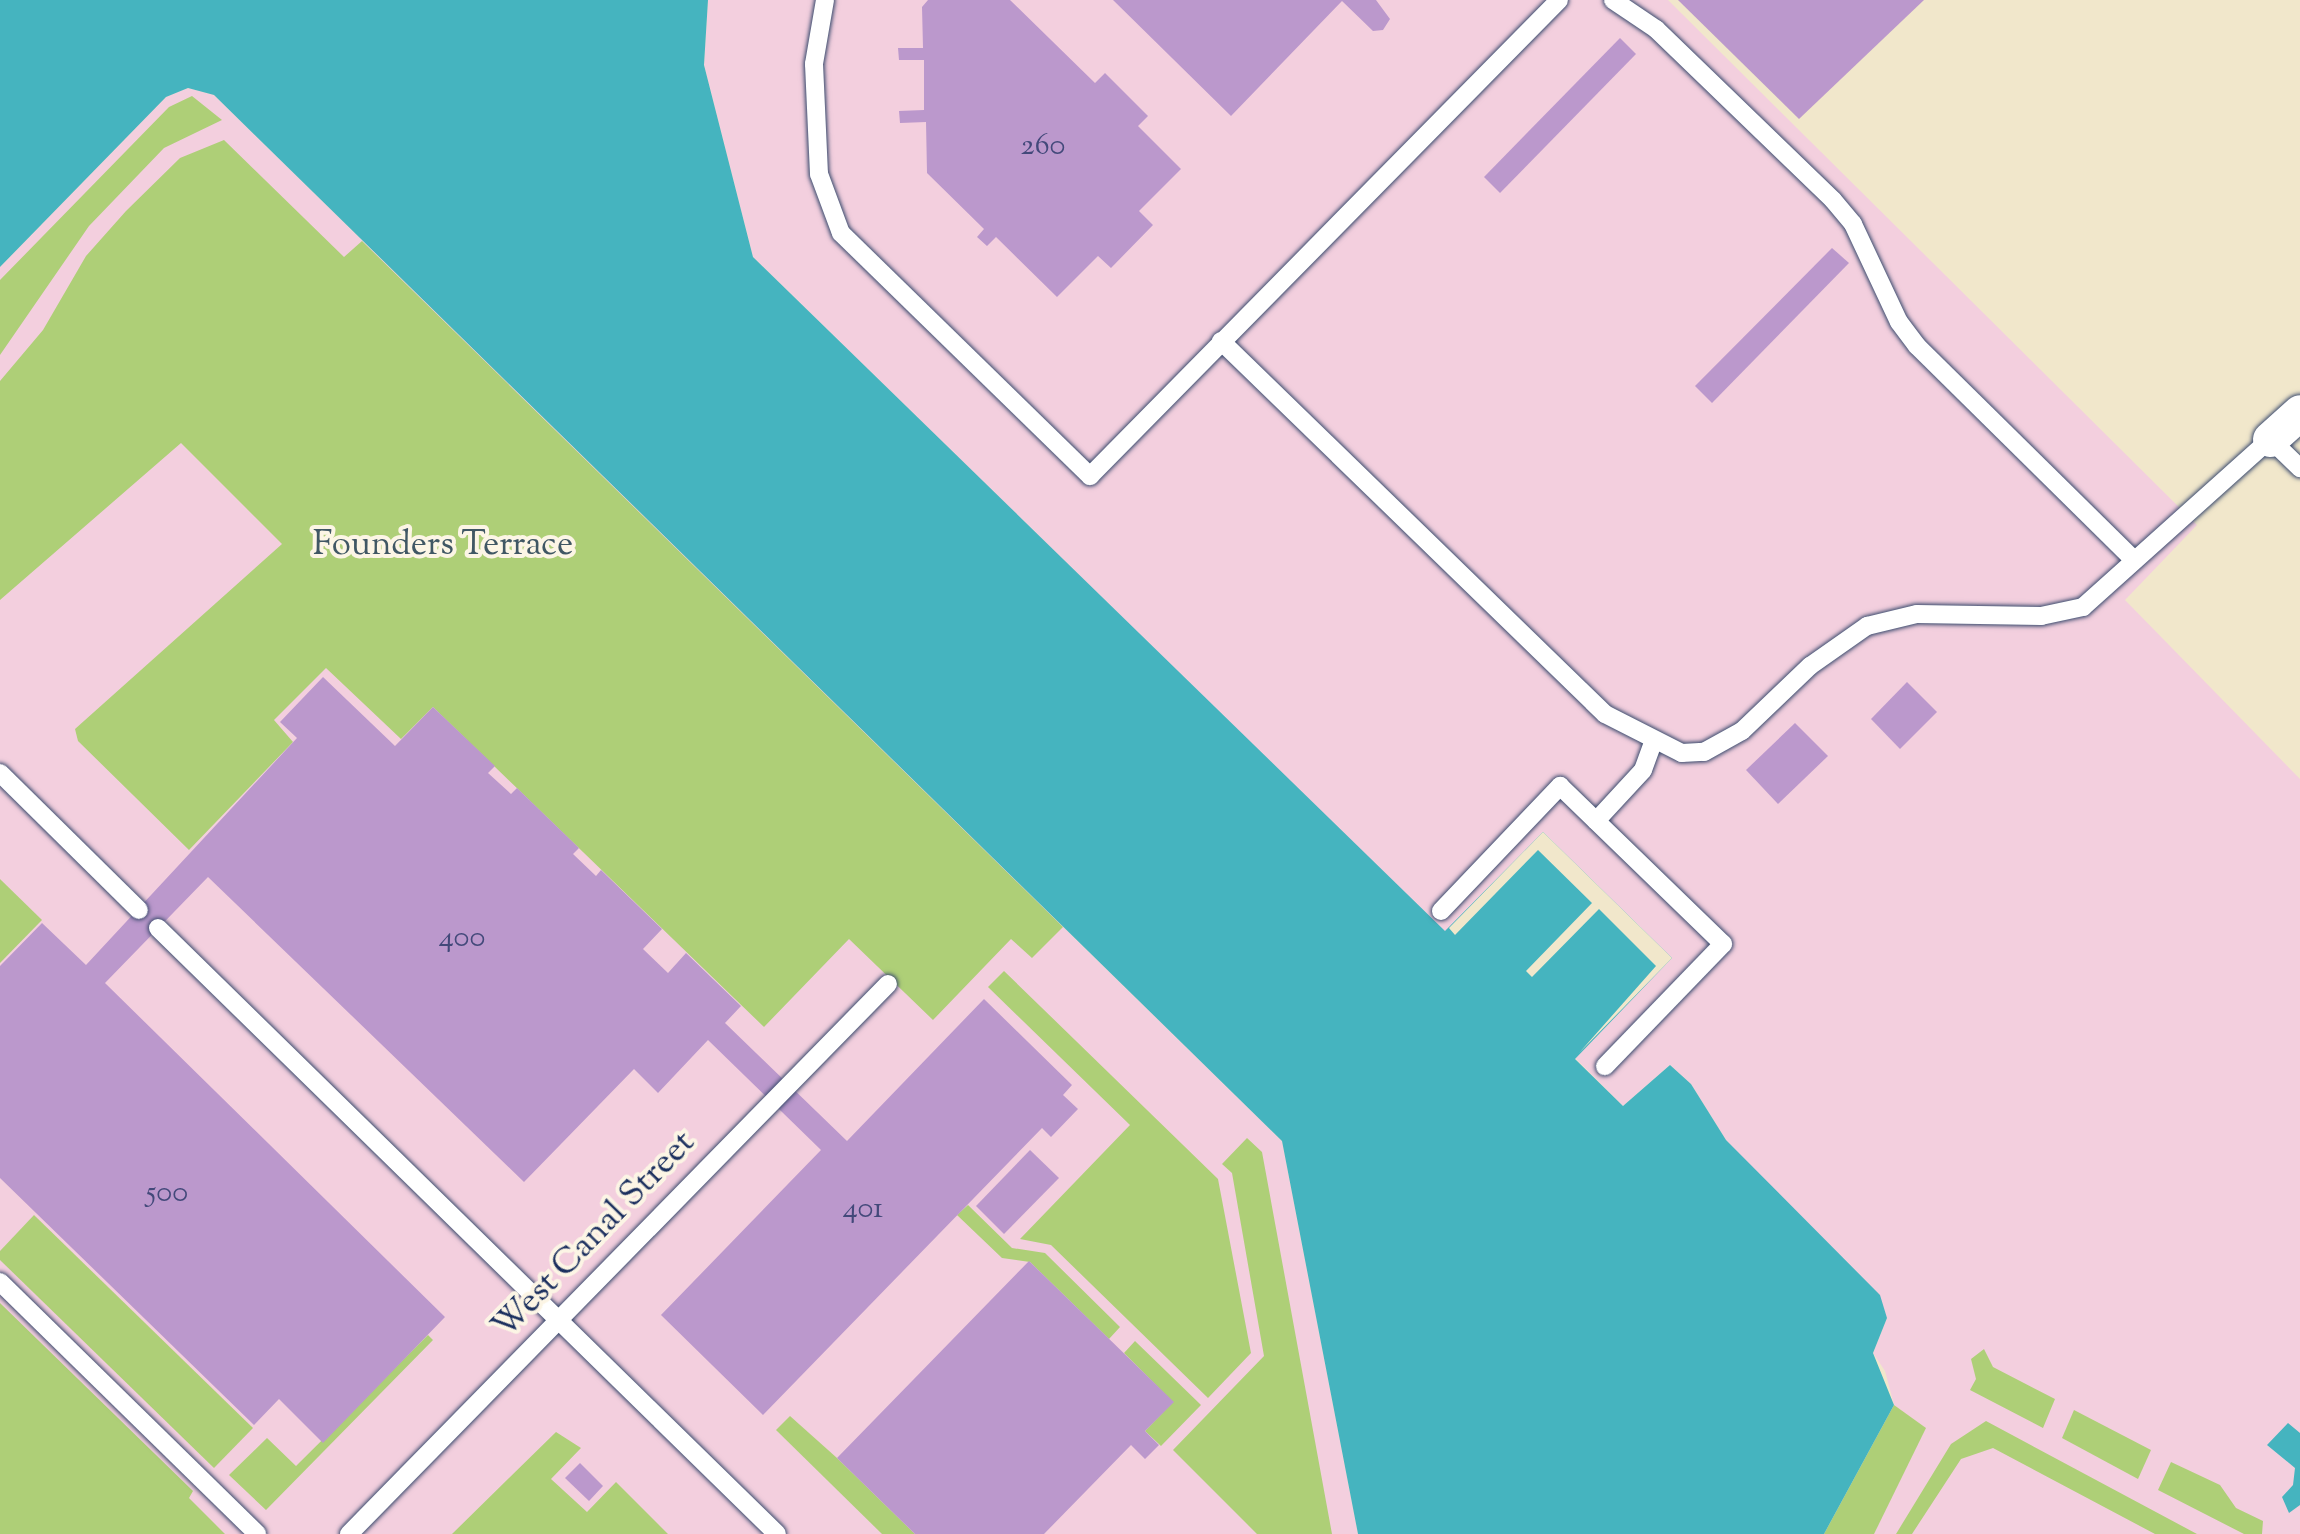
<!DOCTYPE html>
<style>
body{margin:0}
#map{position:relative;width:2300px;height:1534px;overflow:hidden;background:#f1e7cb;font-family:"Sorts Mill Goudy",serif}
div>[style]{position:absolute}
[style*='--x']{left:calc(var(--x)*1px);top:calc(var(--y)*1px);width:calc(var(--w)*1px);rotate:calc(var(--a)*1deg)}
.built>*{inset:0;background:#f3cfde}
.green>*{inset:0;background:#aecf77}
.water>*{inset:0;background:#45b4bf}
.pier>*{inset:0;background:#f1e7cb}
.building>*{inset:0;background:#bb98cc}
.roads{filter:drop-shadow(0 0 2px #3b4b6e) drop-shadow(0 0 2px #3b4b6e)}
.lane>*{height:18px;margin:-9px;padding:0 9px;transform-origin:9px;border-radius:9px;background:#fff}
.street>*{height:35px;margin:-17.5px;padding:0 17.5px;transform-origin:17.5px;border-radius:17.5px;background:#fff}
span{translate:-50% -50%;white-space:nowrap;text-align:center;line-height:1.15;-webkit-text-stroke:8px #fcf5e5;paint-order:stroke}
.number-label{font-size:30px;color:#43497a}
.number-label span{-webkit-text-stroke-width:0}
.park-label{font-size:35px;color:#405764}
.street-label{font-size:35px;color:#1b2f5e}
</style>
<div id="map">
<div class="built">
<div style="clip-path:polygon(708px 0,1668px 0,2197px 525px,2125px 600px,2300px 779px,2300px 1534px,1826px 1534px,1894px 1405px,1885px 1371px,1873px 1353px,1887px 1318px,1726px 1140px,1691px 1084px,1670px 1065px,1623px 1106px,1575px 1058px,1671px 958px,1543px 832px,1445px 932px,753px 257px,704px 65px)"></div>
<div style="clip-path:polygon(188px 88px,214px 95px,1282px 1141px,1358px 1534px,0 1534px,0 267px,166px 97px)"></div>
</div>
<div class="green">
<div style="clip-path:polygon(192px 96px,222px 120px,164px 148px,89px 226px,0 355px,0 280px,169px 107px)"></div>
<div style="clip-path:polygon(224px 140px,344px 257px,362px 241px,1063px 927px,1032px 958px,1011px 939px,933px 1020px,849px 939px,764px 1027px,433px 707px,401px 739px,326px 668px,274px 720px,293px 742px,189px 850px,78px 741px,75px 729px,282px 544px,181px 443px,0 600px,0 381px,43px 330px,86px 256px,126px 211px,180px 158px)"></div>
<div style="clip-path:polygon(0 879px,42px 920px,0 963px)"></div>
<div style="clip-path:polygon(1004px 971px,1218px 1179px,1251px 1353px,1208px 1398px,1051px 1245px,1020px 1239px,1130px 1125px,988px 987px)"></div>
<div style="clip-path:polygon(1247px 1138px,1262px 1152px,1332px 1534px,1257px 1534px,1173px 1450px,1264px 1356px,1232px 1173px,1222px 1164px)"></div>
<div style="clip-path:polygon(968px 1205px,1012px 1248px,1045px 1253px,1120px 1327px,1109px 1339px,1030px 1262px,1002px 1258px,957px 1215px)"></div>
<div style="clip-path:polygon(34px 1215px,253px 1428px,214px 1468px,0 1260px,0 1251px)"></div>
<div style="clip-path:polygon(0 1303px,193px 1491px,189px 1498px,225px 1534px,0 1534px)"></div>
<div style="clip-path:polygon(428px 1335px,433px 1340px,266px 1510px,229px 1475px,267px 1438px,296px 1466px)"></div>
<div style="clip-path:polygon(1135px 1341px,1201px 1405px,1161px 1446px,1145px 1431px,1173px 1402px,1124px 1353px)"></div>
<div style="clip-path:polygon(1984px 1349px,1993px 1367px,2055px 1399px,2043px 1428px,1970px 1390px,1976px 1379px,1971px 1359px)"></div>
<div style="clip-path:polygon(1894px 1405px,1926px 1428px,1874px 1534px,1824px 1534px)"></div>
<div style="clip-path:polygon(2074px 1410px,2151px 1450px,2138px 1479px,2062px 1438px)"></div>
<div style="clip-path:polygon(790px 1416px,837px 1458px,915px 1534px,882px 1534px,776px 1430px)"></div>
<div style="clip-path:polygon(1986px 1421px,2197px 1534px,2155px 1534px,1993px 1448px,1961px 1459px,1912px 1534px,1896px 1534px,1951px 1444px)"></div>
<div style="clip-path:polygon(556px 1432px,581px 1448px,551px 1479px,587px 1512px,616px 1482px,668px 1534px,452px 1534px)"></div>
<div style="clip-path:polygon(2171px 1462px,2220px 1485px,2236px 1508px,2263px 1521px,2262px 1534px,2244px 1534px,2158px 1490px)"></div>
</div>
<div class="water">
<div style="clip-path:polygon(0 0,708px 0,704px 65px,753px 257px,1445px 931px,1543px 832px,1672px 958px,1575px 1059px,1623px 1106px,1670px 1065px,1691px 1084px,1726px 1140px,1880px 1295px,1887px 1318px,1873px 1353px,1894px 1405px,1824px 1534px,1358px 1534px,1282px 1141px,214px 95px,188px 88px,166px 97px,0 267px)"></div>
<div style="clip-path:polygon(2288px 1423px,2300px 1433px,2300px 1505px,2289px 1513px,2282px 1497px,2293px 1485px,2295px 1468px,2267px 1445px)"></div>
</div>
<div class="pier">
<div style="clip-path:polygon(1543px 832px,1672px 958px,1579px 1053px,1656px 966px,1599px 909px,1532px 977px,1526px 971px,1592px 903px,1538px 850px,1455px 935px,1449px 928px)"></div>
</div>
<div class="building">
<div style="clip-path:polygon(928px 0,1010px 0,1095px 83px,1105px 73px,1148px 116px,1138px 126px,1181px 169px,1139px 211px,1153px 225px,1111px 268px,1098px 256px,1057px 297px,996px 237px,987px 246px,977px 237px,984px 229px,927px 173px,926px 122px,900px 123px,899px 111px,924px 110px,924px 60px,899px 60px,898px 48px,923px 48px,922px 7px)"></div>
<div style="clip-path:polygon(1113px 0,1376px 0,1390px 19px,1383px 30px,1373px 31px,1342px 1px,1231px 116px)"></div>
<div style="clip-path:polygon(1678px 0,1924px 0,1799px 119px)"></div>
<div style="clip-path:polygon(1620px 38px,1636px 54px,1500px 193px,1484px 177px)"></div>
<div style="clip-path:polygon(1832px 248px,1849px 263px,1712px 403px,1695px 386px)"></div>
<div style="clip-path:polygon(323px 677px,395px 746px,433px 707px,495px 766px,488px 773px,511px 794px,517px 788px,579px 848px,573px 854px,596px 876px,601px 870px,662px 929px,643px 949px,668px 973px,686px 953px,741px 1006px,725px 1023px,847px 1141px,984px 999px,1072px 1085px,1063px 1095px,1078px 1109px,1051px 1137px,1042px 1128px,763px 1415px,661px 1315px,821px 1150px,708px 1040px,658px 1093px,634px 1069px,524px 1182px,208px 877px,105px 983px,445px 1317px,323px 1443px,279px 1399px,254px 1425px,0 1178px,0 966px,42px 923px,86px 965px,297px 738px,280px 722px)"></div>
<div style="clip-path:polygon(1907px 682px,1937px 712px,1900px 749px,1871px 719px)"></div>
<div style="clip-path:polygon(1795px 723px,1828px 756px,1778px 804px,1746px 770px)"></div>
<div style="clip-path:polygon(1030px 1150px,1059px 1178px,1004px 1234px,976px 1206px)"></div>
<div style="clip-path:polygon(1029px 1261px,1174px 1402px,1145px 1431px,1159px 1445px,1145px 1459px,1131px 1445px,1044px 1534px,915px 1534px,837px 1458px)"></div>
<div style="clip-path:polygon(580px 1463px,603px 1486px,589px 1501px,565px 1478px)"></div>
</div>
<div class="roads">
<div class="lane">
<div style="--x:825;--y:0;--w:65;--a:99.8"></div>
<div style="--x:814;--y:64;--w:110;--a:87.4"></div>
<div style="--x:819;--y:174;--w:63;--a:69.6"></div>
<div style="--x:841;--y:233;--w:348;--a:44.3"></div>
<div style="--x:1090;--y:476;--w:668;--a:-45.42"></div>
<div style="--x:1613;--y:0;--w:52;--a:34"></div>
<div style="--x:1656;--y:29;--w:246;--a:44"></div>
<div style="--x:1833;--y:200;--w:31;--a:50"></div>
<div style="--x:1853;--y:224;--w:108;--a:64.9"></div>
<div style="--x:1899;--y:322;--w:30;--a:53"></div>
<div style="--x:1917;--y:346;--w:305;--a:44.6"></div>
<div style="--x:1221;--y:341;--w:535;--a:44.17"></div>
<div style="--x:1605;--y:714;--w:86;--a:26.9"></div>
<div style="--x:1682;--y:753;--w:22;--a:-3"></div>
<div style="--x:1704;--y:752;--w:43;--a:-28.9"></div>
<div style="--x:1742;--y:731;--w:94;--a:-43.7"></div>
<div style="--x:1810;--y:666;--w:70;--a:-35.1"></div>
<div style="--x:1867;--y:626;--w:51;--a:-13.5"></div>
<div style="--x:1917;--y:614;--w:124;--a:0.9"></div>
<div style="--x:2041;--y:616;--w:43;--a:-12.1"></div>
<div style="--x:2083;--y:607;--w:251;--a:-41.9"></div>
<div style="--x:2270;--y:439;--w:42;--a:44"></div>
<div style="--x:0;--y:773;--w:195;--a:44.6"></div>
<div style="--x:1596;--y:821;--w:69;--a:-47.3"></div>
<div style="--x:1643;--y:770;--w:29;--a:-70"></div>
<div style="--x:1441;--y:911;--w:173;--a:-46.4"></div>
<div style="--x:1560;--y:786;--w:227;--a:44.1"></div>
<div style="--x:1723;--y:944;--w:170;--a:134"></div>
<div style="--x:158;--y:928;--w:866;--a:44.39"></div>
<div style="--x:0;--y:1282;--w:360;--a:44.4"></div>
<div style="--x:349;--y:1534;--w:770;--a:-45.58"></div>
</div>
<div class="street">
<div style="--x:2270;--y:439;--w:40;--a:-42"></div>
</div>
</div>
<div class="number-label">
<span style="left:1043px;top:147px">260</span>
<span style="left:462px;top:939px">400</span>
<span style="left:167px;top:1194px">500</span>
<span style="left:863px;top:1210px">401</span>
</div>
<div class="park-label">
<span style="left:443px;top:546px">Founders Terrace</span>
</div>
<div class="street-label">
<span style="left:595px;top:1236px;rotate:-46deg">West Canal Street</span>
</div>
</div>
